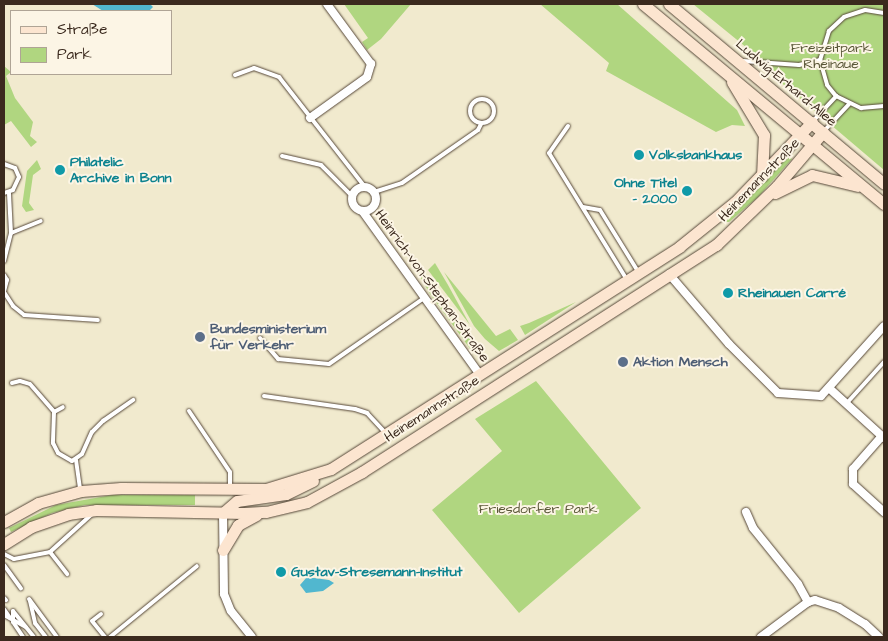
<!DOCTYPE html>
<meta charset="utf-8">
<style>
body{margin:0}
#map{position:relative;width:888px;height:641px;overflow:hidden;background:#f1eace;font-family:"Architects Daughter",sans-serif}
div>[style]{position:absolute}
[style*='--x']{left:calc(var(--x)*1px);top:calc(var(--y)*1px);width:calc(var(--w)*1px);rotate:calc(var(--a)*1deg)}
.green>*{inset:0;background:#b0d680}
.water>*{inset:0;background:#51b7cf}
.roads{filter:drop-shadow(0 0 1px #564738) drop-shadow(0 0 1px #564738)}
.service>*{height:4px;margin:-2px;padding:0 2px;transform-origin:2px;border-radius:2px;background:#fff}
.service>.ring{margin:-2px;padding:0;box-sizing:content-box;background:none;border:4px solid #fff;border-radius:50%}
.minor>*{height:8px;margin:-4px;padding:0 4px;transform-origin:4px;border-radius:4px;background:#fff}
.minor>.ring{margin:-4px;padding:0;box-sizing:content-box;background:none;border:8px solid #fff;border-radius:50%}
.secondary>*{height:11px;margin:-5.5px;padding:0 5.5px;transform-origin:5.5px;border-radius:5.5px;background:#fce5d0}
.dots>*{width:14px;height:14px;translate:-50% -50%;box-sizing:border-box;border:2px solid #fcf5e5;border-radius:50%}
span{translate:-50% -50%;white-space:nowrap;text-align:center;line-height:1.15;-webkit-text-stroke:4px #fcf5e5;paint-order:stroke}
.park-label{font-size:14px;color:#585536}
.street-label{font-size:14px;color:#3b2a1e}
.culture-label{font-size:14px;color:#0d838f;font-weight:700}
.left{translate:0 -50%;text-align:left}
.right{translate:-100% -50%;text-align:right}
.service-label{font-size:14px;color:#4e5e75;font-weight:700}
.frame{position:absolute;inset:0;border:5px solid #3b2a1e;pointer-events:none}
.legend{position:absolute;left:10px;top:10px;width:162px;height:65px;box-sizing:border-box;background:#fcf5e5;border:1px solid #afa495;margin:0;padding:6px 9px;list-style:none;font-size:15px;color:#3b2a1e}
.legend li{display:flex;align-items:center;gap:10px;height:25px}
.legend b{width:25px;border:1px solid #afa495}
</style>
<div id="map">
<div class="green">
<div style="clip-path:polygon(344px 4px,411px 4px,381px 39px,367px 50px,362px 42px,368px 38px)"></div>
<div style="clip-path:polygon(540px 4px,617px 4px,737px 110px,745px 126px,732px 125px,716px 132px,606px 71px,609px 63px)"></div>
<div style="clip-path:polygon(693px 4px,884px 4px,884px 170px,764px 68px,747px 48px)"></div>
<div style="clip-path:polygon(4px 66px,11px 72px,6px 76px,15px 98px,33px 122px,30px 136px,37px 142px,31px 147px,11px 121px,4px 125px)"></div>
<div style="clip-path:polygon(788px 156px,792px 159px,758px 197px,729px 222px,725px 222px)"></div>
<div style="clip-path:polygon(37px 160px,41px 169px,33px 175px,29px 203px,34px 210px,26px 212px,22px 206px,27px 171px)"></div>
<div style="clip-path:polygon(435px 263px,448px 285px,470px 325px,428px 270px)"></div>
<div style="clip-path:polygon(421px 272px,444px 303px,481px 354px,471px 350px,430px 294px,418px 273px)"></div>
<div style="clip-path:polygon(444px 272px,496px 336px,510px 329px,518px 340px,499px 351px,485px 339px,474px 326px)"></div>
<div style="clip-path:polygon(576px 302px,525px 335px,520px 326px,529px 323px)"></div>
<div style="clip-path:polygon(536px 381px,641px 508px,519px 613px,432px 510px,502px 451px,475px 419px)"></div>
<div style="clip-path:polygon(112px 495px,195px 495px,195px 505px,85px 505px,52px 513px,11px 532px,9px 528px,56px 505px)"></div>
</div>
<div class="water">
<div style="clip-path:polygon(92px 4px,150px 4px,153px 7px,149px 11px,103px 11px)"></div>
<div style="clip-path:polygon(307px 577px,329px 580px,334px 583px,323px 591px,306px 593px,300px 585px)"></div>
</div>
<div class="roads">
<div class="service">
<div style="--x:884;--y:13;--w:19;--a:-171"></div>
<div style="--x:865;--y:10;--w:22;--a:162"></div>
<div style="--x:844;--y:17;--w:21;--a:137"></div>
<div style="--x:829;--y:31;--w:30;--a:107"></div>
<div style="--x:820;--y:60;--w:26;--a:74"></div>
<div style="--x:827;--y:85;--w:14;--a:51"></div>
<div style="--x:836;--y:96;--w:28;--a:26"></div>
<div style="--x:861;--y:108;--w:23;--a:-5"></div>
<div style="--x:743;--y:61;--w:56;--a:4.1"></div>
<div style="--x:799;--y:65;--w:22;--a:-13"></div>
<div style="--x:235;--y:75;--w:20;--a:-20"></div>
<div style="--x:254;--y:68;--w:27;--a:20"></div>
<div style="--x:279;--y:77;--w:140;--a:52"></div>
<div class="ring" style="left:470px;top:99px;width:20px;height:20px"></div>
<div style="--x:814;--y:120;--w:33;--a:-47"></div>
<div style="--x:568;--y:126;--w:33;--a:125"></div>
<div style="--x:549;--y:153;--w:147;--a:58.4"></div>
<div style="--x:824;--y:131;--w:37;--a:-47"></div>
<div style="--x:282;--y:156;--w:40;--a:13"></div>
<div style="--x:321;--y:165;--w:44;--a:45"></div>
<div style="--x:4;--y:164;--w:12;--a:20"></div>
<div style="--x:15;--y:168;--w:10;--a:66"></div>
<div style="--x:19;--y:177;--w:14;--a:115"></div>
<div style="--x:13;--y:190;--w:9;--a:162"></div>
<div style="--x:374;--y:192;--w:29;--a:-18"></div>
<div style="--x:402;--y:183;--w:93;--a:-34.9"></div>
<div style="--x:478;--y:130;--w:7;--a:-63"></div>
<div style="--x:583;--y:207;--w:17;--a:10"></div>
<div style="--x:600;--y:210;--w:70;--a:58.3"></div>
<div style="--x:11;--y:233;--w:32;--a:-22"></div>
<div style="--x:4;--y:261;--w:29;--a:-76"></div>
<div style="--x:11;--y:233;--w:40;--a:-92.9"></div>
<div style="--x:4;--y:275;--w:6;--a:59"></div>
<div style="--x:7;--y:280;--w:11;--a:105"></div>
<div style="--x:4;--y:292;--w:17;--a:57"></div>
<div style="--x:13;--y:306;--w:14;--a:39"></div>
<div style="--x:24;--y:315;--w:74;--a:3.9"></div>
<div style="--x:260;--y:338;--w:28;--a:49"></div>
<div style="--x:278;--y:359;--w:51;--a:5.6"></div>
<div style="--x:329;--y:364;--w:116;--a:-34.8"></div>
<div style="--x:12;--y:383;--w:8;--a:-14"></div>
<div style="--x:20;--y:381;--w:10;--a:17"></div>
<div style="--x:30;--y:384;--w:37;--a:49"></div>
<div style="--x:54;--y:412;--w:31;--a:92"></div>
<div style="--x:53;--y:443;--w:11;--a:63"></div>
<div style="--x:58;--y:453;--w:16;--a:30"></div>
<div style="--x:72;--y:461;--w:12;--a:-35"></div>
<div style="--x:82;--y:454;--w:24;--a:-66"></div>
<div style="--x:92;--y:432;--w:16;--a:-45"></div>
<div style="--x:103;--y:421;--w:37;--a:-35"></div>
<div style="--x:264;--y:396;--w:92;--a:8.1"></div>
<div style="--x:355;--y:409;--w:13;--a:18"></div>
<div style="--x:367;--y:413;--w:26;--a:47"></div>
<div style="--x:846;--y:404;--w:57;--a:-47.9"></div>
<div style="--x:189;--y:411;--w:73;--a:56.1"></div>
<div style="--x:230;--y:472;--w:15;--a:90"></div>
<div style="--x:54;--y:412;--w:10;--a:-29"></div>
<div style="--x:76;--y:460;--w:28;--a:82"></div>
<div style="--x:50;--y:552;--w:28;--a:52"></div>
<div style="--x:4;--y:554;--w:11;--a:27"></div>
<div style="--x:14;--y:559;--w:37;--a:-11"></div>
<div style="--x:50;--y:552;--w:57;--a:-42.1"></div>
<div style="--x:4;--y:565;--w:29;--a:54"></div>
<div style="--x:4;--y:598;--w:3;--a:45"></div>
<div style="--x:29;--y:599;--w:47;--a:53.6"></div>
<div style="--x:30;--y:601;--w:23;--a:77"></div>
<div style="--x:35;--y:623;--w:18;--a:52"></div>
<div style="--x:4;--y:609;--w:11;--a:56"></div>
<div style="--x:13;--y:611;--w:33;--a:51"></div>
<div style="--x:13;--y:611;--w:11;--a:90"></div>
<div style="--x:13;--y:622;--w:18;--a:56"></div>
<div style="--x:101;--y:614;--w:11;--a:142"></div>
<div style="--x:92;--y:621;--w:21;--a:51"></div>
<div style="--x:4;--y:615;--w:25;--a:29"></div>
<div style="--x:110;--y:637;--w:112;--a:-39.2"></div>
</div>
<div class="minor">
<div style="--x:310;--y:118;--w:70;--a:-35.7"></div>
<div style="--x:367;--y:77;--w:14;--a:-73"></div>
<div style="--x:371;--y:64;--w:74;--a:-126.3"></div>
<div class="ring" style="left:352px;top:187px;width:16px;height:16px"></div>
<div style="--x:363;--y:212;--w:201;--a:54.3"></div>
<div style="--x:669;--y:274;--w:92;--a:49.4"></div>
<div style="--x:729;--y:344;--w:69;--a:45"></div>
<div style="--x:778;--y:393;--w:43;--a:4"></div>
<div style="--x:821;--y:396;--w:94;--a:-48"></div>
<div style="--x:829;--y:388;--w:74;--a:42.3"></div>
<div style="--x:882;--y:436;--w:44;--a:131.3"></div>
<div style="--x:853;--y:469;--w:15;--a:90"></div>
<div style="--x:853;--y:484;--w:42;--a:42.1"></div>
<div style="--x:746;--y:512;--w:17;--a:66"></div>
<div style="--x:753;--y:528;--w:72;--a:51.2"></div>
<div style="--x:798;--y:584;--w:21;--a:61"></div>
<div style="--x:223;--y:513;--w:81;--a:89.3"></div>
<div style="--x:224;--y:594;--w:18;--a:68"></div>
<div style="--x:231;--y:611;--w:33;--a:51"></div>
<div style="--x:761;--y:637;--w:59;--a:-36.7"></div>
<div style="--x:808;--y:602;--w:7;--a:-16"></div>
<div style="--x:815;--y:600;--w:25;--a:18"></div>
<div style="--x:839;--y:608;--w:31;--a:32"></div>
<div style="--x:865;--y:624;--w:19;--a:43"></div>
</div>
<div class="secondary">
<div style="--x:643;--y:4;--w:313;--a:39.7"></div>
<div style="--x:669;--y:4;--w:280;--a:39.9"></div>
<div style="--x:732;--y:82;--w:62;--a:58.9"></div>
<div style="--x:764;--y:135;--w:41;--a:92.8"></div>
<div style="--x:775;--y:193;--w:41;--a:-25.9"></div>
<div style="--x:812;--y:175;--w:47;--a:13.4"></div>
<div style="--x:223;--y:513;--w:18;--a:-41"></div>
<div style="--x:237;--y:501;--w:49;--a:-8.1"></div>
<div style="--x:286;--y:494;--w:30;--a:-26"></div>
<div style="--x:4;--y:522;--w:39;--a:-29"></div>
<div style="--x:38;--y:503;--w:45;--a:-15.6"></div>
<div style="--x:81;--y:491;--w:40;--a:-4.3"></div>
<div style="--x:121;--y:488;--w:145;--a:0.4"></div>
<div style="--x:266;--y:489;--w:68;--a:-17.1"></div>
<div style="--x:331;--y:469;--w:413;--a:-32.5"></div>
<div style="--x:679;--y:247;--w:72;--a:-38.8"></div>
<div style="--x:735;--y:202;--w:111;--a:-46.1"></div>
<div style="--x:4;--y:544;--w:32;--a:-32"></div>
<div style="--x:31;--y:527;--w:39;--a:-19"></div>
<div style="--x:68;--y:514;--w:28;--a:-8"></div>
<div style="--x:96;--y:510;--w:148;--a:1.2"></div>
<div style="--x:244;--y:513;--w:22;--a:-3"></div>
<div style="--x:266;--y:512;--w:42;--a:-13.7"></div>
<div style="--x:307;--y:502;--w:63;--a:-28.6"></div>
<div style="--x:362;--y:472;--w:421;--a:-32.7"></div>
<div style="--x:716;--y:245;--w:85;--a:-44"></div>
<div style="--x:777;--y:186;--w:71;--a:-49.6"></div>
<div style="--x:223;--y:550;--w:29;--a:-59"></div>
<div style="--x:238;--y:525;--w:21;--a:-29"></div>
</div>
</div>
<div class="dots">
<div style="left:639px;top:155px;background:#0f9aa8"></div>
<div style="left:60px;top:170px;background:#0f9aa8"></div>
<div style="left:687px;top:191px;background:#0f9aa8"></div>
<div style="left:728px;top:293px;background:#0f9aa8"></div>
<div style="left:200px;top:337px;background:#5c6f8a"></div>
<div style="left:623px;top:362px;background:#5c6f8a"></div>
<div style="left:281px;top:572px;background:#0f9aa8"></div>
</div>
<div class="park-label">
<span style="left:831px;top:56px">Freizeitpark<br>Rheinaue</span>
<span style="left:538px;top:509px">Friesdorfer Park</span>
</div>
<div class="street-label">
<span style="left:786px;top:83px;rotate:40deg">Ludwig-Erhard-Allee</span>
<span style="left:759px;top:180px;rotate:-46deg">Heinemannstraße</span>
<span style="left:432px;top:286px;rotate:54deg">Heinrich-von-Stephan-Straße</span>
<span style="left:432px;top:409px;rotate:-33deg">Heinemannstraße</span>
</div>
<div class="culture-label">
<span class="left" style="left:649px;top:155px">Volksbankhaus</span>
<span class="left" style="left:70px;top:170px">Philatelic<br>Archive in Bonn</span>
<span class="right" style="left:677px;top:191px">Ohne Titel<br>– 2000</span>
<span class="left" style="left:738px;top:293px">Rheinauen Carré</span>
<span class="left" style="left:291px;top:572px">Gustav-Stresemann-Institut</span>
</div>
<div class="service-label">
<span class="left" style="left:210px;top:337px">Bundesministerium<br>für Verkehr</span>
<span class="left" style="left:633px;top:362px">Aktion Mensch</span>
</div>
<div class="frame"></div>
<ul class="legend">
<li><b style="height:6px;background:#fce5d0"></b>Straße</li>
<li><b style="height:14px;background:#b0d680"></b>Park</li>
</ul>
</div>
